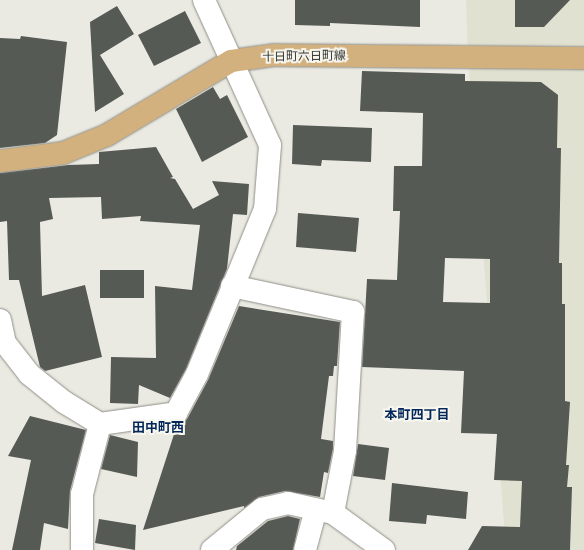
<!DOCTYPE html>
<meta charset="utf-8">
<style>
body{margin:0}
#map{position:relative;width:584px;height:550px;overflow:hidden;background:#eaeae2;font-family:Raleway,"Noto Sans JP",sans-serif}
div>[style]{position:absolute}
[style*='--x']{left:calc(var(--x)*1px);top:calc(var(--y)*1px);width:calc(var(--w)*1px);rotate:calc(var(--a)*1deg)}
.built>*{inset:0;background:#e1e1d1}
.building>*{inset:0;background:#565a54}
.roads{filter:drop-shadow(0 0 1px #8f8f88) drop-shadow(0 0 1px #8f8f88)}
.minor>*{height:22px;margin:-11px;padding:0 11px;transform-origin:11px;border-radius:11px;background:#fff}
.major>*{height:22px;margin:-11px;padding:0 11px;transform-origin:11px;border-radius:11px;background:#d2b17f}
span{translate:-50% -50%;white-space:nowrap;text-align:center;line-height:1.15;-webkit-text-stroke:4px #f8f7ef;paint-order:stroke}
.street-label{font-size:12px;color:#2d2d2a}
.neighbourhood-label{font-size:13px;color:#04275a;font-weight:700}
</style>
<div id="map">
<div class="built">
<div style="clip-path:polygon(466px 0,584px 0,584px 550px,506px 550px,468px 56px)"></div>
</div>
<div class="building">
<div style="clip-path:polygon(295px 0,420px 0,420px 27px,330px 23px,330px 26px,295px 25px)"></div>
<div style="clip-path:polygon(515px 0,570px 0,544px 27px,515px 27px)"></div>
<div style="clip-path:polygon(117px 6px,134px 34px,100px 55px,124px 94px,95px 112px,90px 22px)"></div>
<div style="clip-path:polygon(185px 11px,201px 43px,154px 66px,138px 35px)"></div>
<div style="clip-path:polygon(21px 36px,67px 42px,57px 135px,45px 143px,0 148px,0 38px,20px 39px)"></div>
<div style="clip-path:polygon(evenodd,362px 71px,465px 74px,465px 81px,541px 82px,558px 95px,557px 148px,561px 148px,559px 263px,562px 263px,562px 304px,565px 304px,565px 401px,570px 402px,566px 465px,569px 465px,567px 487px,572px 487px,570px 550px,468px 550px,482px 526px,520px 527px,522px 481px,494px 480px,497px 434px,461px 433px,464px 371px,362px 367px,367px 279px,397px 280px,400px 211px,393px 211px,394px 166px,422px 166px,423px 113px,360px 111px,362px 71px,445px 258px,490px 259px,490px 303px,443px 302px,445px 258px)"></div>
<div style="clip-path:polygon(213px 87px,220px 99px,227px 95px,248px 137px,202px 162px,176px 109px)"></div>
<div style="clip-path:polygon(293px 125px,372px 128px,371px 162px,322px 160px,321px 166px,292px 164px)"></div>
<div style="clip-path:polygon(156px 147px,173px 177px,170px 178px,175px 179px,193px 209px,219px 195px,212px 181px,249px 184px,247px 215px,233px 214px,227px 269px,186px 369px,170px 398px,139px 385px,138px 404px,110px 403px,111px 357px,156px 358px,155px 286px,192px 290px,200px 225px,140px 221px,141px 216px,102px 219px,101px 197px,49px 198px,53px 219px,40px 222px,42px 296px,85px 285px,102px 357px,45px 371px,40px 367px,19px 280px,9px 280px,7px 221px,0 222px,0 173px,68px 165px,99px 164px,99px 152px)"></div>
<div style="clip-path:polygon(298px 213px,359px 218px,356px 252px,296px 247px)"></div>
<div style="clip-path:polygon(100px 270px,144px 270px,144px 298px,100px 298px)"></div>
<div style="clip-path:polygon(239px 306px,340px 322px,337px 366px,334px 366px,333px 376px,329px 376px,321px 439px,333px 441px,333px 449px,328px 473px,324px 472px,320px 497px,285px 491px,259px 497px,244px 508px,244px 506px,143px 530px,177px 425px,187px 419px,208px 380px)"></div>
<div style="clip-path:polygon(30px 416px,86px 430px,70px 491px,68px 529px,44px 523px,40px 550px,12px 550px,31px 460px,8px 456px)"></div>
<div style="clip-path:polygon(110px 435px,138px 442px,137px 477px,101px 469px)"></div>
<div style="clip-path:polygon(358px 444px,389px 448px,385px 480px,353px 476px)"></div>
<div style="clip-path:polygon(392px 483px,468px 492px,466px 519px,427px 515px,426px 524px,389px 521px)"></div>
<div style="clip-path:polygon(288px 516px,300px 519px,293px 550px,236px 550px,237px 546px,268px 521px)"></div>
<div style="clip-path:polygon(99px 519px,136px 525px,135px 550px,95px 543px)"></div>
</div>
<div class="roads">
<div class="minor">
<div style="--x:232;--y:286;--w:124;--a:12.1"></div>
<div style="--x:353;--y:312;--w:139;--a:93.3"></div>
<div style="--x:345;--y:451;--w:63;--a:101"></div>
<div style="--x:0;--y:320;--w:24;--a:78"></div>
<div style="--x:5;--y:343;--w:39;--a:52"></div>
<div style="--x:29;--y:374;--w:45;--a:38.7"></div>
<div style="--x:64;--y:402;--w:42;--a:31.4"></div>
<div style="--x:100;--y:424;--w:72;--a:104.4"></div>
<div style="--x:82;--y:494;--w:56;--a:90"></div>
<div style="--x:100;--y:424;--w:77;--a:-8.2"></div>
<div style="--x:176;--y:413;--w:44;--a:-61.7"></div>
<div style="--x:197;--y:374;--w:178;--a:-67.6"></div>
<div style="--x:265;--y:209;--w:64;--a:-85.5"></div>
<div style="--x:270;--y:145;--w:159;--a:-114.5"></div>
<div style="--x:212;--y:550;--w:65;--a:-39.4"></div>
<div style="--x:262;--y:509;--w:27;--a:-13"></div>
<div style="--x:288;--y:503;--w:46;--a:12.5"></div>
<div style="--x:333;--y:513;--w:63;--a:36"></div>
<div style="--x:305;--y:550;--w:42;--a:-75"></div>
</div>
<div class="major">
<div style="--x:0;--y:161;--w:64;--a:-7.2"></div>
<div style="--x:63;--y:153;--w:48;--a:-22.2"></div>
<div style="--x:107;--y:135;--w:144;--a:-30.8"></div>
<div style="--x:231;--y:61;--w:43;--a:-7.9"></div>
<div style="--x:274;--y:55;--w:310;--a:0.6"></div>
</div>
</div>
<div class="street-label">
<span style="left:304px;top:57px;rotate:-1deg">十日町六日町線</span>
</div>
<div class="neighbourhood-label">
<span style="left:417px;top:415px">本町四丁目</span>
<span style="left:158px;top:428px">田中町西</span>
</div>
</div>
